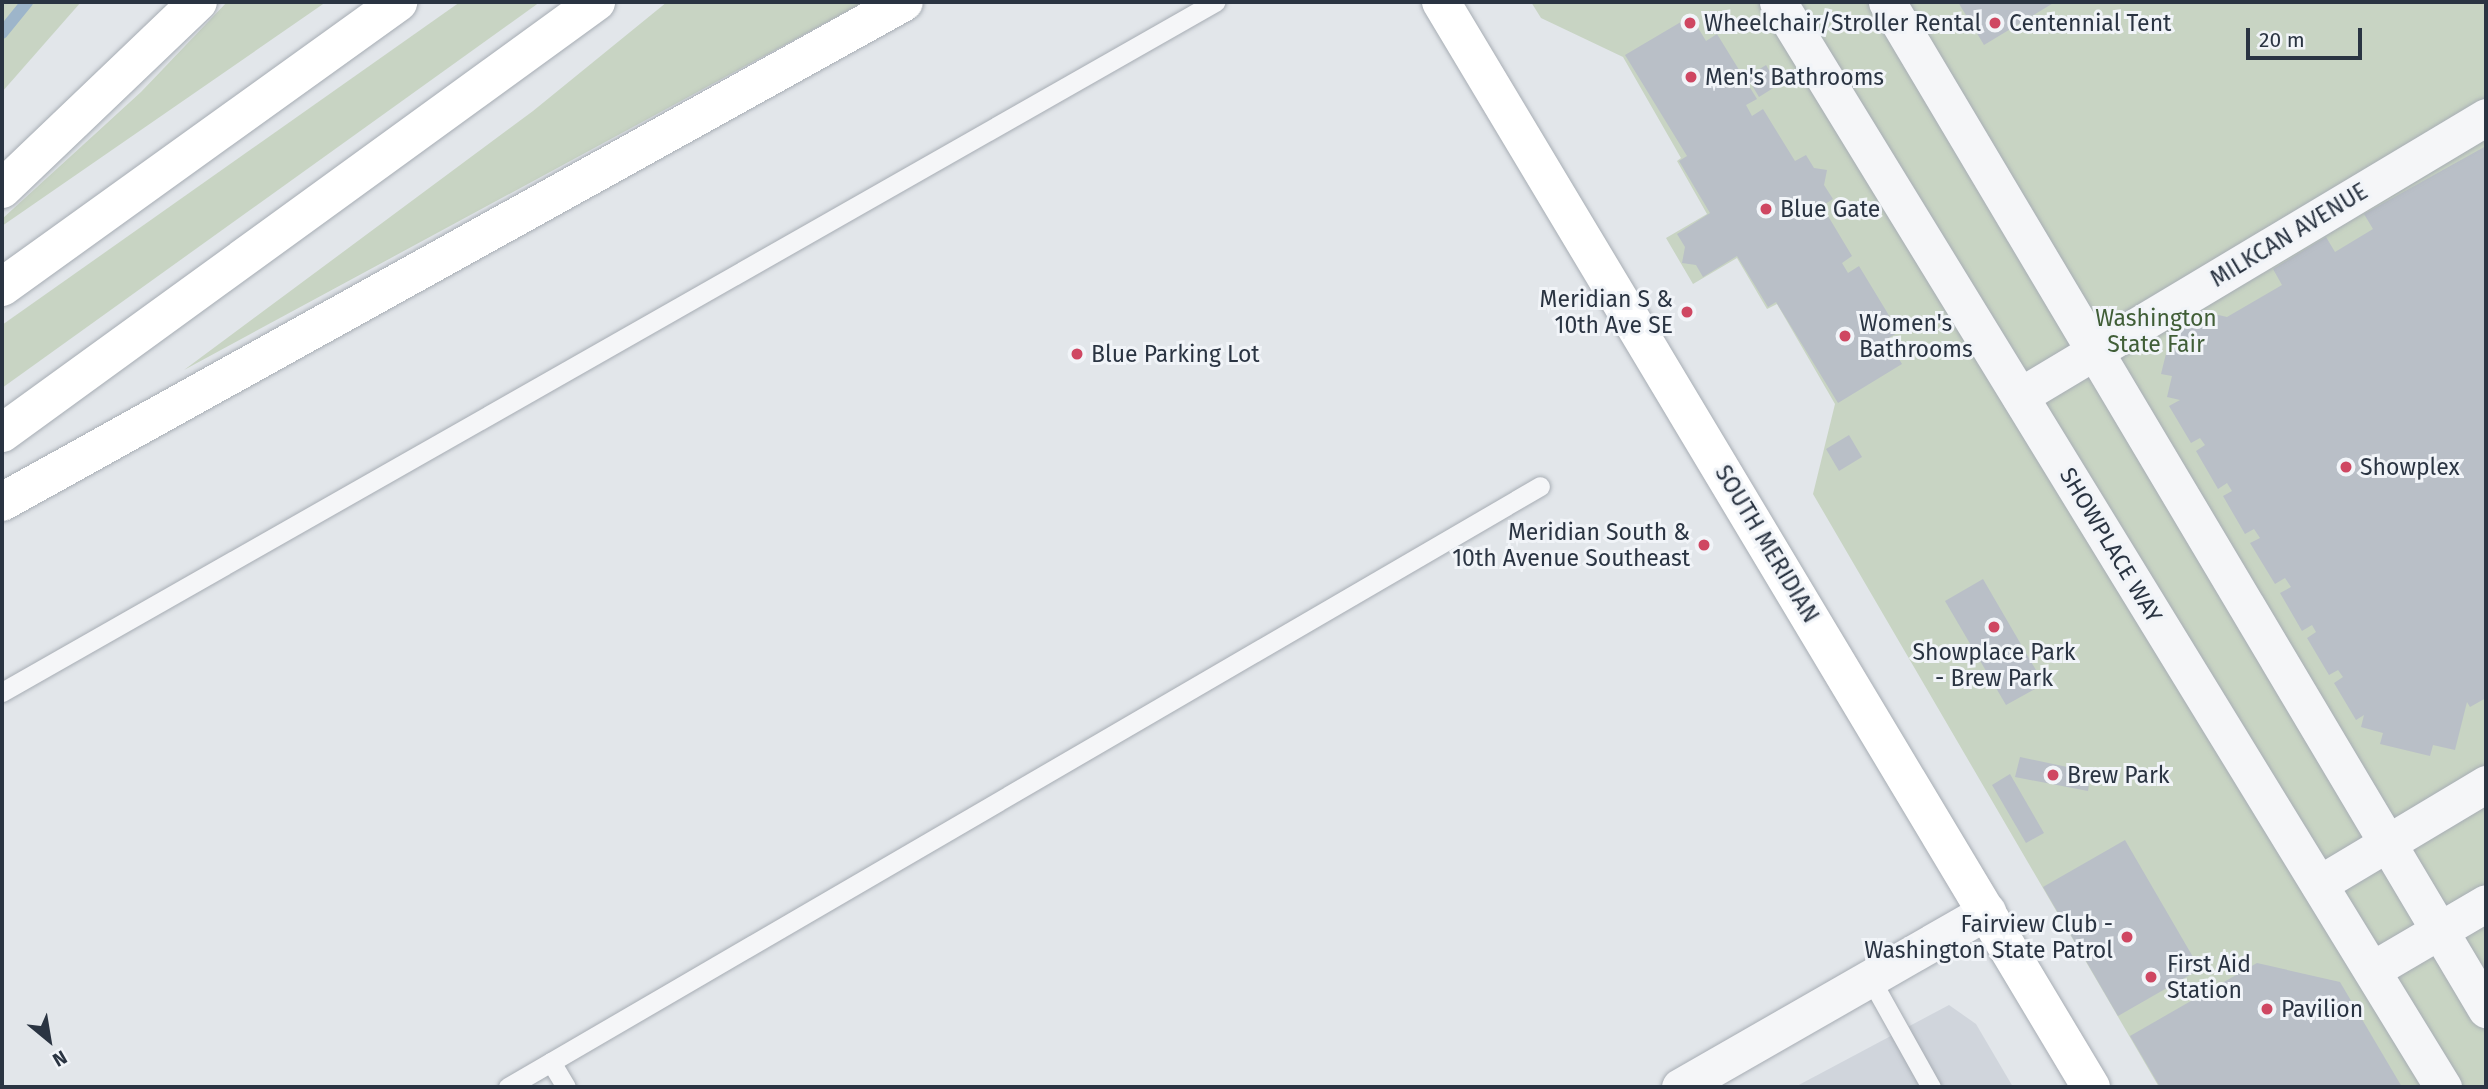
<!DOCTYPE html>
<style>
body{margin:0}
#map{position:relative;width:2488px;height:1089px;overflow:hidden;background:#e2e6ea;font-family:"Fira Sans",sans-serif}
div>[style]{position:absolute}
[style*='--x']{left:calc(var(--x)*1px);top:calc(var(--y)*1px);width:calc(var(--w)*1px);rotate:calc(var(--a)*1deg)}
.built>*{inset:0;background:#d0d5dc}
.green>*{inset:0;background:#c8d4c3}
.stream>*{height:12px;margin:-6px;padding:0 6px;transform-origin:6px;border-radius:6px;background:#9db5ca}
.building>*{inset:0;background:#b9bfc7}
.roads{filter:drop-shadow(0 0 2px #a7adb4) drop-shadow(0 0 2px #a7adb4)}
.lane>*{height:19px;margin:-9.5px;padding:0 9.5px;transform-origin:9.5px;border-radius:9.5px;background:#f5f6f8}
.street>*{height:37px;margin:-18.5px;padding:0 18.5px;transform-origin:18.5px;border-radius:18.5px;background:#f5f6f8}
.primary>*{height:38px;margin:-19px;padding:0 19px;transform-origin:19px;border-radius:19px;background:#fff}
.highway>*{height:38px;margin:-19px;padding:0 19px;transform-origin:19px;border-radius:19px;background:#fff}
.dots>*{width:19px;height:19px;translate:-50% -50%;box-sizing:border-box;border:4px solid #f1f4f8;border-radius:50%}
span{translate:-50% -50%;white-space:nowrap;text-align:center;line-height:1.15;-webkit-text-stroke:6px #f1f4f8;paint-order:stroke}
.poi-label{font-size:23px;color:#2a3442}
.left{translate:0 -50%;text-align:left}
.right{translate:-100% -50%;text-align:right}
.street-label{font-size:23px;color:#2a3442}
.park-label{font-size:23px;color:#405e37}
.frame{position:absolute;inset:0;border:4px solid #2a3442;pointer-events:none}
.north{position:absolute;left:14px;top:1005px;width:70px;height:70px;-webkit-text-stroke:5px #f1f4f8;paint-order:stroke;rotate:150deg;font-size:19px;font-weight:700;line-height:28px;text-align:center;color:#2a3442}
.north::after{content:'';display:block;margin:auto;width:24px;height:32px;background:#2a3442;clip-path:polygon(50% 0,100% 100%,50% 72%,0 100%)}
.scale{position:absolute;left:2246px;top:28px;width:116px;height:32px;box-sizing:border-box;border:4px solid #2a3442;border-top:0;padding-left:9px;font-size:21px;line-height:24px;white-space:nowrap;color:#2a3442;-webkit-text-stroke:5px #f1f4f8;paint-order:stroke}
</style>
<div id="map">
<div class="built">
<div style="clip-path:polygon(1949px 1005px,1976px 1024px,2013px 1087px,1795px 1087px)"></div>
</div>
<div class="green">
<div style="clip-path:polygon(2px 2px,81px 2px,2px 92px)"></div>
<div style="clip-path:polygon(227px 2px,326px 2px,2px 226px,2px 219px,141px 92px)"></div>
<div style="clip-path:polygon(460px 2px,540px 2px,2px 388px,2px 325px)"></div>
<div style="clip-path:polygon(667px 2px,864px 2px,184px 370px,533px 111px)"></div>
<div style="clip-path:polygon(1531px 2px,2486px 2px,2486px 1087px,2159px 1087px,1813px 494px,1835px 404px,1777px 304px,1767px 309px,1737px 258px,1693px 284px,1666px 238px,1707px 214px,1677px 161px,1681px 158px,1623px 57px,1541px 18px)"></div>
</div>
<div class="stream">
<div style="--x:2;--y:33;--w:40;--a:-51"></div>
</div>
<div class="building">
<div style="clip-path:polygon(1958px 2px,2055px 2px,1984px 45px)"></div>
<div style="clip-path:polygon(1691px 16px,1706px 41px,1717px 34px,1757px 99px,1746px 105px,1752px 116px,1763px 109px,1795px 161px,1806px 155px,1814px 168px,1827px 170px,1824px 185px,1833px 199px,1822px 206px,1852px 256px,1842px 263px,1848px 273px,1859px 266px,1899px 332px,1887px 339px,1902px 364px,1838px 403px,1776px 302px,1768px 307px,1737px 256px,1703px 277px,1696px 265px,1682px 263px,1685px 247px,1677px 234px,1710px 213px,1679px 161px,1687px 156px,1625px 55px)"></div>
<div style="clip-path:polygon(1766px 65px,1778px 85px,1759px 97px,1747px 77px)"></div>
<div style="clip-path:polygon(2486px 146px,2486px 698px,2470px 707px,2467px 702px,2455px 750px,2433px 745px,2430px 756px,2380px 744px,2383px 733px,2361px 727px,2364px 715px,2356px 720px,2334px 683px,2343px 677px,2338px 670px,2329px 675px,2307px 638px,2316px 632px,2312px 625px,2302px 631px,2280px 593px,2291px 587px,2285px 578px,2275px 584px,2250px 543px,2260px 538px,2254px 529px,2245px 534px,2223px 496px,2232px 491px,2227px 483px,2218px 489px,2196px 451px,2205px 445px,2200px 438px,2191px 443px,2169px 406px,2180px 400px,2167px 397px,2172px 376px,2161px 374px,2173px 325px,2184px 327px,2189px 308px,2227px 317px,2282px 285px,2273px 269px,2326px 237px,2335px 252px,2373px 229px,2364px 214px)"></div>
<div style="clip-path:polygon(1849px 435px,1862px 457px,1839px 471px,1826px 449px)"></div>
<div style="clip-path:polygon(1983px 579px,2044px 684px,2006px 705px,1945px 601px)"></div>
<div style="clip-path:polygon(2020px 757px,2091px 772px,2088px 791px,2015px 777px)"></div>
<div style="clip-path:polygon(2010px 774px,2044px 833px,2026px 843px,1992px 785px)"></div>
<div style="clip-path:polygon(2125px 840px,2200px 969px,2118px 1016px,2043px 887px)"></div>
<div style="clip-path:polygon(2257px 963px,2340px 982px,2402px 1087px,2160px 1087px,2130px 1036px)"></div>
</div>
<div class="roads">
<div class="lane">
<div style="--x:2;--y:692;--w:1396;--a:-29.63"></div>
<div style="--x:1870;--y:978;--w:125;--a:60.8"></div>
<div style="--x:551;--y:1062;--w:29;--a:59"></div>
<div style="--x:508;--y:1087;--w:1194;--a:-30.21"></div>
</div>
<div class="street">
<div style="--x:1778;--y:2;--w:1273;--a:58.5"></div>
<div style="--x:1887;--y:2;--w:1172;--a:59.25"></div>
<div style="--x:2020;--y:396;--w:543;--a:-30.91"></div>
<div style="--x:2319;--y:884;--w:195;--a:-30.9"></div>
<div style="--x:2372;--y:970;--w:132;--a:-30.4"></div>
<div style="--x:1680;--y:1087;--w:354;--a:-29.8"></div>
</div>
<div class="primary">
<div style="--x:1441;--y:2;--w:1265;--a:59.08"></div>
</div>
<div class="highway">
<div style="--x:2;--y:189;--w:271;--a:-43.7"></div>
<div style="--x:2;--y:287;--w:488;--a:-35.7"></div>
<div style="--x:2;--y:433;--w:734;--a:-35.96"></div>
<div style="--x:2;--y:502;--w:1031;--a:-29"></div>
</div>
</div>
<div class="dots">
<div style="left:1690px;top:23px;background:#cf4762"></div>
<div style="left:1995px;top:23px;background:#cf4762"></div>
<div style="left:1691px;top:77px;background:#cf4762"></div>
<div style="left:1766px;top:209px;background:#cf4762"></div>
<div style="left:1687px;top:312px;background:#cf4762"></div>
<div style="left:1845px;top:336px;background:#cf4762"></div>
<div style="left:1077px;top:354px;background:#cf4762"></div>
<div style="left:2346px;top:467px;background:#cf4762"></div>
<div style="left:1704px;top:545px;background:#cf4762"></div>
<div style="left:1994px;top:627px;background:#cf4762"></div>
<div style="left:2053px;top:775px;background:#cf4762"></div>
<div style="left:2127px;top:937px;background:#cf4762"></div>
<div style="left:2151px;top:977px;background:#cf4762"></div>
<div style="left:2267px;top:1009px;background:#cf4762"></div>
</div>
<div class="poi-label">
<span class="left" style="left:1704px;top:23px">Wheelchair/Stroller Rental</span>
<span class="left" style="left:2009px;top:23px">Centennial Tent</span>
<span class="left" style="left:1705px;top:77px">Men's Bathrooms</span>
<span class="left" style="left:1780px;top:209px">Blue Gate</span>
<span class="right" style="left:1673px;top:312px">Meridian S &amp;<br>10th Ave SE</span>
<span class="left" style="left:1859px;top:336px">Women's<br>Bathrooms</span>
<span class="left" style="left:1091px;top:354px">Blue Parking Lot</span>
<span class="left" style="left:2360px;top:467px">Showplex</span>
<span class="right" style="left:1690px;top:545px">Meridian South &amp;<br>10th Avenue Southeast</span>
<span style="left:1994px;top:665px">Showplace Park<br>- Brew Park</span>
<span class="left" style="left:2067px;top:775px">Brew Park</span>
<span class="right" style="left:2113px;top:937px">Fairview Club -<br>Washington State Patrol</span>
<span class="left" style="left:2167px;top:977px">First Aid<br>Station</span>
<span class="left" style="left:2281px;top:1009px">Pavilion</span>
</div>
<div class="street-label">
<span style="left:2289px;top:235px;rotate:-31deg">MILKCAN AVENUE</span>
<span style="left:1767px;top:544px;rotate:59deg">SOUTH MERIDIAN</span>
<span style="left:2111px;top:545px;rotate:59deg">SHOWPLACE WAY</span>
</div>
<div class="park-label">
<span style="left:2156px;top:331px">Washington<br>State Fair</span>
</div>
<div class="frame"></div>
<div class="north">N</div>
<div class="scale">20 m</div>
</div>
